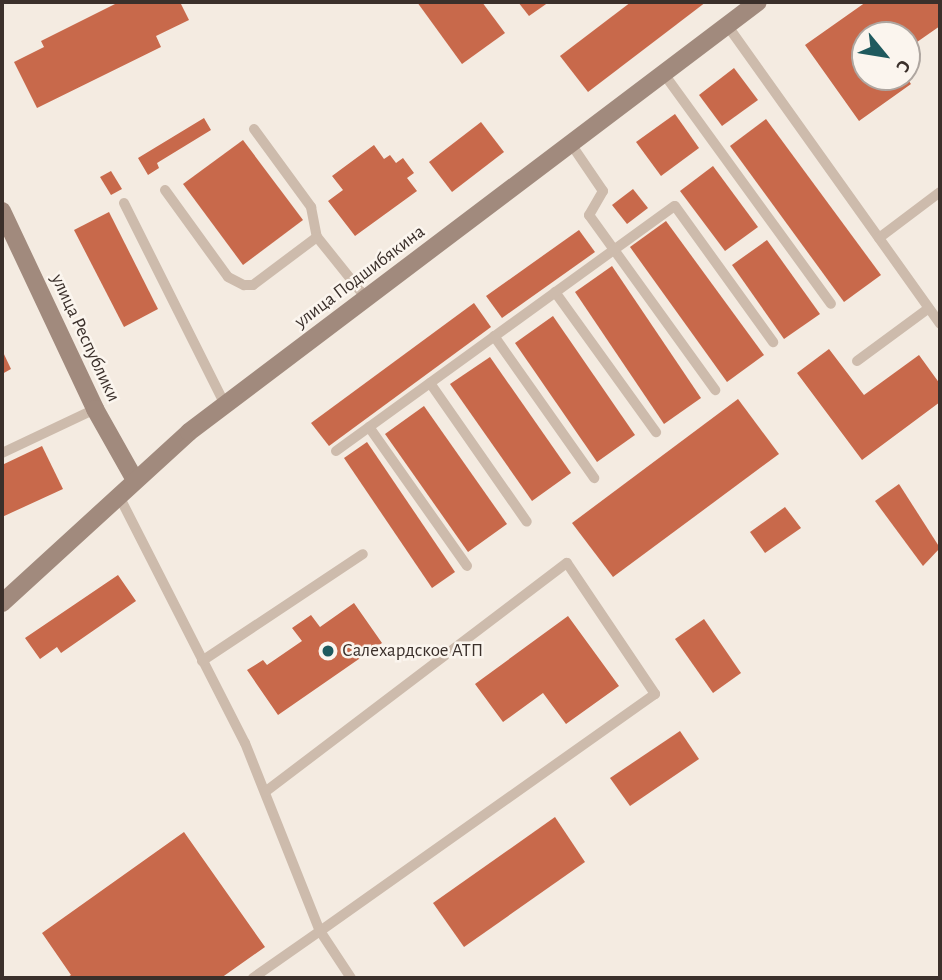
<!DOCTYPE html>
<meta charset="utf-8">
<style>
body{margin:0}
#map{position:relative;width:942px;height:980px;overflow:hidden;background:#f4ebe1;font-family:"Alegreya Sans",sans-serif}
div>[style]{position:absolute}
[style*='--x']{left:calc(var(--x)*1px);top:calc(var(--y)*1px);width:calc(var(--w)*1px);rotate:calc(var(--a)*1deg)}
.building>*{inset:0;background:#c8694b}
.lane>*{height:10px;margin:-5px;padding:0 5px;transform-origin:5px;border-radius:5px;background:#cdbbac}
.secondary>*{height:18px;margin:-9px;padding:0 9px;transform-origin:9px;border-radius:9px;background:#a18a7d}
.dots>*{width:19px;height:19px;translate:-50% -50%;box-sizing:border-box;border:4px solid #fbf5ee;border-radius:50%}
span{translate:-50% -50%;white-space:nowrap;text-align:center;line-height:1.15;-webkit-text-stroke:5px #fbf5ee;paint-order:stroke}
.street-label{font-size:19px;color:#3b302b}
.poi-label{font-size:19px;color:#3b302b}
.left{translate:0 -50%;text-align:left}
.frame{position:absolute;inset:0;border:4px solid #3b302b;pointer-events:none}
.north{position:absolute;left:851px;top:21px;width:70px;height:70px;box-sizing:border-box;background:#fbf5ee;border:2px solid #aea6a0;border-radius:50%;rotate:120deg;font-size:19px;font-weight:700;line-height:28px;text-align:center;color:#3b302b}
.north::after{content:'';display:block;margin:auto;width:24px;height:32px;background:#1f5a5e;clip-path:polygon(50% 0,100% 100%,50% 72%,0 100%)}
</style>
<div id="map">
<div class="building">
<div style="clip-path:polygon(119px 2px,180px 2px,189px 20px,156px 36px,161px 47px,37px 108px,14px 62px,44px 47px,41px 41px)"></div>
<div style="clip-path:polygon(417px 2px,482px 2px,505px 33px,462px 64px)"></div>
<div style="clip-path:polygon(518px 2px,549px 2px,529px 16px)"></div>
<div style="clip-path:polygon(631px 2px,706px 2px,588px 92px,560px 56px)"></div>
<div style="clip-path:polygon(866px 2px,940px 2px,940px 26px,907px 49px,907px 35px,865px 35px,865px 77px,906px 77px,911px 84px,859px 121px,805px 45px)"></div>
<div style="clip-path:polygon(734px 68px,758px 100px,722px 126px,699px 95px)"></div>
<div style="clip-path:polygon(675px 114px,699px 148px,661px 176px,636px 142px)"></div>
<div style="clip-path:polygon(204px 118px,211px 130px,157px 163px,159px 168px,148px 175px,138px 158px)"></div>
<div style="clip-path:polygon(766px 119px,881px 275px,844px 302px,730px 146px)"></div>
<div style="clip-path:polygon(481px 122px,504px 152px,452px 192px,429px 162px)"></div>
<div style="clip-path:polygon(243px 140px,303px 220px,243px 265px,183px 184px)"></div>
<div style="clip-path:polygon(374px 145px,384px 159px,390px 155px,396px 163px,403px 158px,414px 173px,407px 178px,417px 191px,355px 236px,328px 201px,343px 190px,332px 176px)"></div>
<div style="clip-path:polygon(713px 166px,758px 227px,725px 251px,680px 191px)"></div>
<div style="clip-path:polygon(111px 171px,122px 189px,111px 195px,100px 177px)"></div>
<div style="clip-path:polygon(633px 189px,648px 208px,627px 224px,612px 205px)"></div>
<div style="clip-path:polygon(109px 212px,158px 309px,124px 327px,74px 230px)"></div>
<div style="clip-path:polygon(666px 221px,764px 355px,727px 382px,630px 247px)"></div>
<div style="clip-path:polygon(579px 230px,595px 252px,502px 318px,486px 296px)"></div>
<div style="clip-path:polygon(767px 240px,820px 314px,784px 339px,732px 265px)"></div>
<div style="clip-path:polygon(612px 266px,701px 398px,664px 424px,575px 292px)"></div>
<div style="clip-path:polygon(474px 303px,491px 327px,329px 446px,311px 423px)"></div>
<div style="clip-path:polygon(553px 316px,635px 435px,597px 462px,515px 343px)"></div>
<div style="clip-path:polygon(829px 349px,864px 395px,919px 355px,940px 384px,940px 402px,862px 460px,797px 373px)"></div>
<div style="clip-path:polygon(2px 350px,11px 369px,2px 374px)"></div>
<div style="clip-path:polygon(490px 357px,571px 473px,532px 501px,450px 384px)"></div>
<div style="clip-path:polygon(738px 399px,779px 454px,613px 577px,572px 523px)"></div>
<div style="clip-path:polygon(424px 406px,507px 524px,468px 552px,385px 434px)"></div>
<div style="clip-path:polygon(367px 442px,455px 572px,432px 588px,344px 458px)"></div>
<div style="clip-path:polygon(42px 446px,63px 489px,2px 517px,2px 465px)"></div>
<div style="clip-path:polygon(899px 484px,940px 548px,923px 566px,875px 501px)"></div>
<div style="clip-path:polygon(785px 507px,801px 528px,765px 553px,750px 532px)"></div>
<div style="clip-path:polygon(118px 575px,136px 601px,61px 653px,57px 647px,40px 659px,25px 638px)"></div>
<div style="clip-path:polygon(354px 603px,382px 643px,278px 715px,247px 670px,263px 660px,267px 665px,302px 641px,292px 628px,311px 615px,320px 627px)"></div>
<div style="clip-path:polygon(568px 616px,619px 686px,566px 724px,543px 693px,503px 722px,475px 684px)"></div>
<div style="clip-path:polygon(704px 619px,741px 673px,713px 693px,675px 639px)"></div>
<div style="clip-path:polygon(680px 731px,699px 759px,630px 806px,610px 778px)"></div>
<div style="clip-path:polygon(555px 817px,585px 862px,464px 947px,433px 903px)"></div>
<div style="clip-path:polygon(184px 832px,265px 947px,221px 978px,66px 978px,71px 975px,42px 933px)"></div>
</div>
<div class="lane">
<div style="--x:727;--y:25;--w:367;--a:54.5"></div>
<div style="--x:664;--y:74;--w:284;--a:54"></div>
<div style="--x:254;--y:129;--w:97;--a:53.8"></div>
<div style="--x:311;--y:207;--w:31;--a:79"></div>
<div style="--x:317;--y:237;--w:78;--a:51.2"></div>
<div style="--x:571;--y:144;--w:57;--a:55.8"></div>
<div style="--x:603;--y:191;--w:28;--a:120"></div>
<div style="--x:589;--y:215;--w:216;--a:54.2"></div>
<div style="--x:165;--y:190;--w:107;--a:54.1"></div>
<div style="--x:228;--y:277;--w:18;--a:27"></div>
<div style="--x:244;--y:285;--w:9;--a:0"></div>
<div style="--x:253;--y:285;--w:80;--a:-36.9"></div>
<div style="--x:124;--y:203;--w:226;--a:63.4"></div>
<div style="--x:879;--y:238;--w:76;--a:-37"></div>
<div style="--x:555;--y:292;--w:173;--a:54.2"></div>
<div style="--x:494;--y:336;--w:174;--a:54.8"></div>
<div style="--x:857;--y:361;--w:89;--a:-36.4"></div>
<div style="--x:430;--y:383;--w:169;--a:55.1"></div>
<div style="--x:369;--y:427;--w:170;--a:54.8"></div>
<div style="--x:336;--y:451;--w:418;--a:-35.9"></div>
<div style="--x:675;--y:206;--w:168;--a:54.2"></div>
<div style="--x:2;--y:453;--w:103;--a:-25.3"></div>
<div style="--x:119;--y:496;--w:277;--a:63"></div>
<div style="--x:245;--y:743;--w:202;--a:68.3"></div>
<div style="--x:320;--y:931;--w:82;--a:145"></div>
<div style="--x:202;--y:661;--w:193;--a:-33.6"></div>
<div style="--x:265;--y:792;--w:379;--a:-37.2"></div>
<div style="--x:567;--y:563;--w:158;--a:56.1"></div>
<div style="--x:655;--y:694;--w:410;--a:144.7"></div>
<div style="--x:320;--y:931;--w:56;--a:56.6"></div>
</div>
<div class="secondary">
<div style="--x:2;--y:211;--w:219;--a:64.8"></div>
<div style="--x:95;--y:409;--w:81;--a:60.6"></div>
<div style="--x:2;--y:603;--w:253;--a:-42.4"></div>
<div style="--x:189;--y:432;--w:713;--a:-37.08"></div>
</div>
<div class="dots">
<div style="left:328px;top:651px;background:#1f5a5e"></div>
</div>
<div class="street-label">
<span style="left:360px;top:277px;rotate:-37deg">улица Подшибякина</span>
<span style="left:85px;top:338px;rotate:65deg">улица Республики</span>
</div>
<div class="poi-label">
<span class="left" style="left:342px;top:651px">Салехардское АТП</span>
</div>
<div class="frame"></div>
<div class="north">С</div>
</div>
